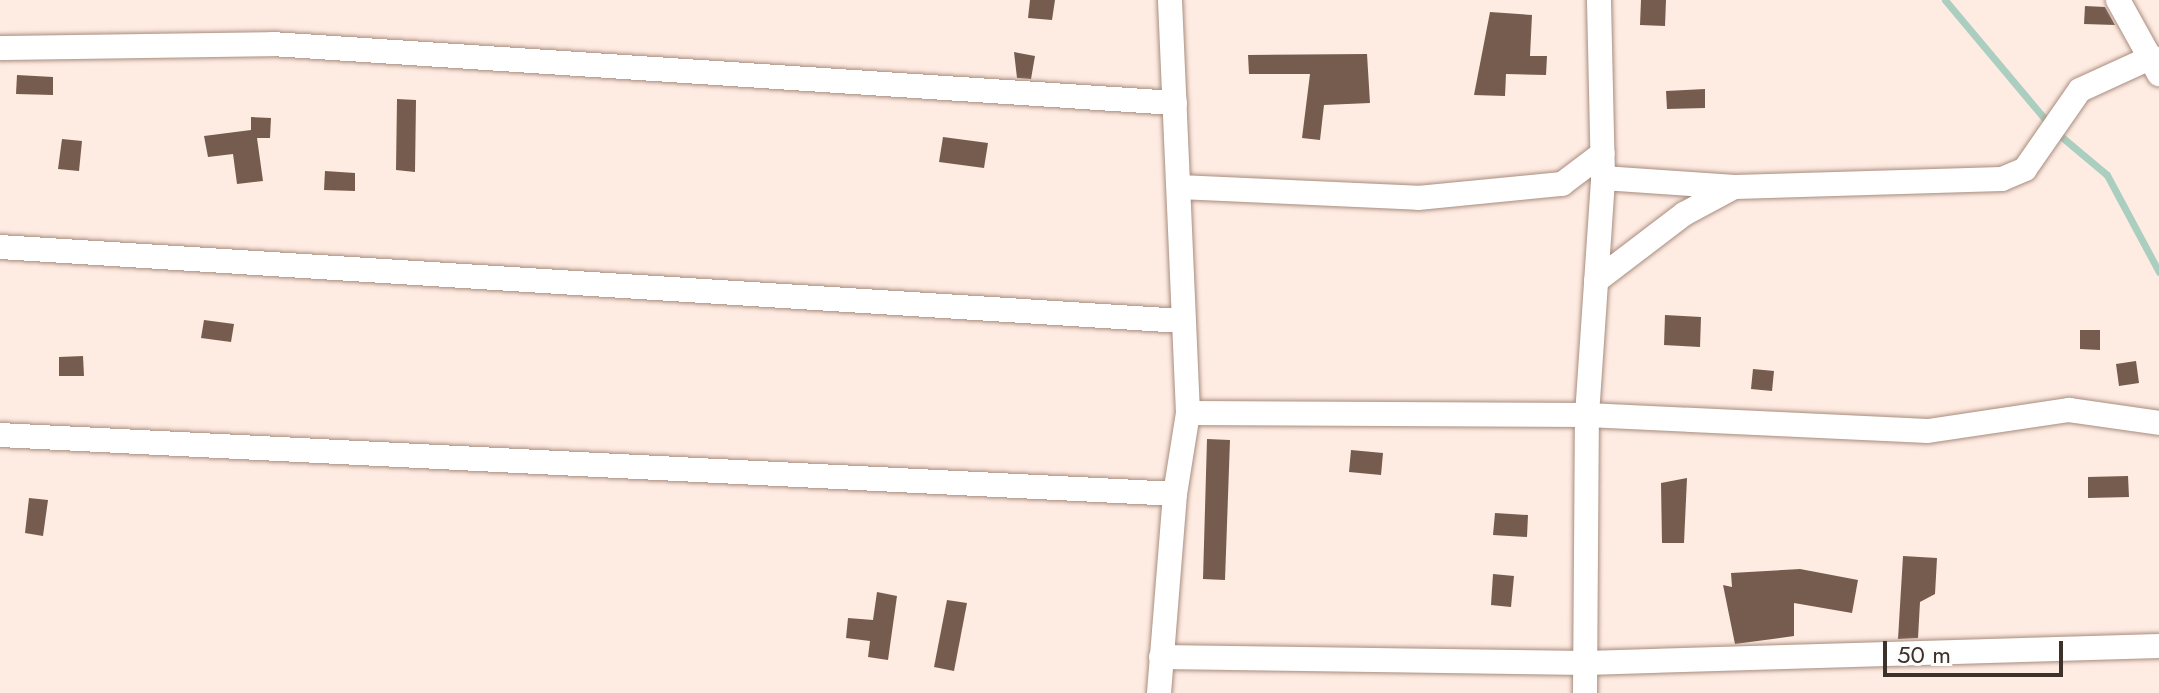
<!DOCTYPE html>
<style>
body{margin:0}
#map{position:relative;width:2159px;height:693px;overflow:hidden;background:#feebe2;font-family:Jost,sans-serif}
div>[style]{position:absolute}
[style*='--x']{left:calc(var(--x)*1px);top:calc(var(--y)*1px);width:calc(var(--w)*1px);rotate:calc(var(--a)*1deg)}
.stream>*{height:7px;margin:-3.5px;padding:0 3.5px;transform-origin:3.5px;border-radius:3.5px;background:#aacebf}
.building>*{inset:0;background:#765c4f}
.roads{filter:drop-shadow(0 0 2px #a88c7e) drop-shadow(0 0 2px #a88c7e)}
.minor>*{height:24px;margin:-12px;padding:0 12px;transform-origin:12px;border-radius:12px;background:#fff}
span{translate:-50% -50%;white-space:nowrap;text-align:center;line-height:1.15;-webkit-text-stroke:8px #fcfcfc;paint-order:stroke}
.scale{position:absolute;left:1883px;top:641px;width:180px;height:36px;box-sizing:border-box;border:4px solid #3d312b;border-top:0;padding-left:10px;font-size:24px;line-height:28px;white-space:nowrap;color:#3d312b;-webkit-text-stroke:6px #fcfcfc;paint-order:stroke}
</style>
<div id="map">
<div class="stream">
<div style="--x:1945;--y:0;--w:162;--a:50"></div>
<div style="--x:2057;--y:133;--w:65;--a:40"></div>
<div style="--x:2107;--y:175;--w:110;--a:61.8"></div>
</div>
<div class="building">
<div style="clip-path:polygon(1030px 0,1055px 0,1052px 20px,1028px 18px)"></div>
<div style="clip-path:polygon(1641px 0,1666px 0,1665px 26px,1640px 25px)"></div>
<div style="clip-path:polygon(2085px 6px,2105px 7px,2115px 25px,2084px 24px)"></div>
<div style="clip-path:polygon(1490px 12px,1532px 15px,1530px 56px,1547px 56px,1546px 75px,1506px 74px,1505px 96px,1474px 95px)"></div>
<div style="clip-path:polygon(1014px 52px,1035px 56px,1031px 79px,1017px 78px)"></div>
<div style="clip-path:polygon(1367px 54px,1370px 103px,1324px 105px,1320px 140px,1302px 138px,1310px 74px,1249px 74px,1248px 55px)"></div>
<div style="clip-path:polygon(17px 75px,53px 77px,53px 95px,16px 94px)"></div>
<div style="clip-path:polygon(1705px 89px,1705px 108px,1667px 109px,1666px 91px)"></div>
<div style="clip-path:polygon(397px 99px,416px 100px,415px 172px,396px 170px)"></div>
<div style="clip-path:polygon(251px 117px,271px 118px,270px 138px,257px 138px,263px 181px,237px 184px,233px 154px,208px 157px,204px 136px,251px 130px)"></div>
<div style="clip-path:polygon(943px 137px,988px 143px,984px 168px,939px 162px)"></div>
<div style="clip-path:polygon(62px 139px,82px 141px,79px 171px,58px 169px)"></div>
<div style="clip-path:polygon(325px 171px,355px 173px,355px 191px,324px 190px)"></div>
<div style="clip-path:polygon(1665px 315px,1701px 317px,1700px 347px,1664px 345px)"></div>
<div style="clip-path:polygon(204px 320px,234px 324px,231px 342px,201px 338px)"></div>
<div style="clip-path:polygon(2080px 330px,2100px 330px,2100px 350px,2080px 349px)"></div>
<div style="clip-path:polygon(83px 356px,84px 376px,59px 376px,59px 357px)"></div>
<div style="clip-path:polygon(2136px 361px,2139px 383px,2119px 386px,2116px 364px)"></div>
<div style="clip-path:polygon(1753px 369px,1774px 371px,1772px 391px,1751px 389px)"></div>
<div style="clip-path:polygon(1207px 439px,1230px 440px,1225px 580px,1203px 579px)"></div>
<div style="clip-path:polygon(1351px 450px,1383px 453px,1381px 475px,1349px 472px)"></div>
<div style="clip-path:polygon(2128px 476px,2129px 497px,2088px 498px,2088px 477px)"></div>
<div style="clip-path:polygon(1687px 478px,1684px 543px,1662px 543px,1661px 483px)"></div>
<div style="clip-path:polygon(29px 498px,48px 500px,43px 536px,25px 533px)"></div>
<div style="clip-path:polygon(1495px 513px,1528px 515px,1527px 537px,1493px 535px)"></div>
<div style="clip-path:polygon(1903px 556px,1937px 558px,1935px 594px,1920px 602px,1918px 638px,1898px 639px)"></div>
<div style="clip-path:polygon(1800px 569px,1858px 580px,1852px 613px,1794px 603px,1794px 636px,1735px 644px,1723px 585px,1732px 587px,1731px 573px)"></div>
<div style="clip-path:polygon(1493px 574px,1514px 576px,1511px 607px,1491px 605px)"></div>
<div style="clip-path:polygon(877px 592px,897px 596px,888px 660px,868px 657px,870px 641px,846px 638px,848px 618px,873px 620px)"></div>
<div style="clip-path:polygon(947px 600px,967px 603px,954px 671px,934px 667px)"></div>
</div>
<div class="roads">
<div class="minor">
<div style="--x:2118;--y:0;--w:85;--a:61"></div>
<div style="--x:0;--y:48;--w:272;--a:-0.8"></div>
<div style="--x:272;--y:44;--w:905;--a:3.74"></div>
<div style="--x:1603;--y:178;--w:132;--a:3.9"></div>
<div style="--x:1735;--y:187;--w:267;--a:-1.7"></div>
<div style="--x:2002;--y:179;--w:25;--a:-23"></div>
<div style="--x:2025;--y:169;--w:96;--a:-55.2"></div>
<div style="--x:2080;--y:90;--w:79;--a:-24.6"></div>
<div style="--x:1179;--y:187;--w:239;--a:2.6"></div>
<div style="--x:1418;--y:198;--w:145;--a:-5.6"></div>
<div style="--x:1562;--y:184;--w:51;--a:-37.1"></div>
<div style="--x:0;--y:247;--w:1184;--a:3.58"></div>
<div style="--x:1596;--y:281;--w:111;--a:-37.3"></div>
<div style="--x:1684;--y:214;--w:55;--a:-28.4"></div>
<div style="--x:1188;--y:413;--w:399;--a:0.3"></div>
<div style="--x:1587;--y:415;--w:341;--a:2.7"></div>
<div style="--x:1928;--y:431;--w:143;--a:-8.5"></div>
<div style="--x:2069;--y:410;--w:91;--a:8.2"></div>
<div style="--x:0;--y:435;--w:1176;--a:2.87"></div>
<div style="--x:1161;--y:657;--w:425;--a:0.8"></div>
<div style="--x:1586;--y:663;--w:573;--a:-1.7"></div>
<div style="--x:1159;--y:693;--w:200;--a:-85.4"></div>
<div style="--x:1175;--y:494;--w:82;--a:-80.9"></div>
<div style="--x:1188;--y:413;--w:413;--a:-92.5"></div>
<div style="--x:1585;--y:693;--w:278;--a:-89.6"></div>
<div style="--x:1587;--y:415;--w:238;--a:-86.1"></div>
<div style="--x:1603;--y:178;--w:178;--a:-91.3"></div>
</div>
</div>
<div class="scale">50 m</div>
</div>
